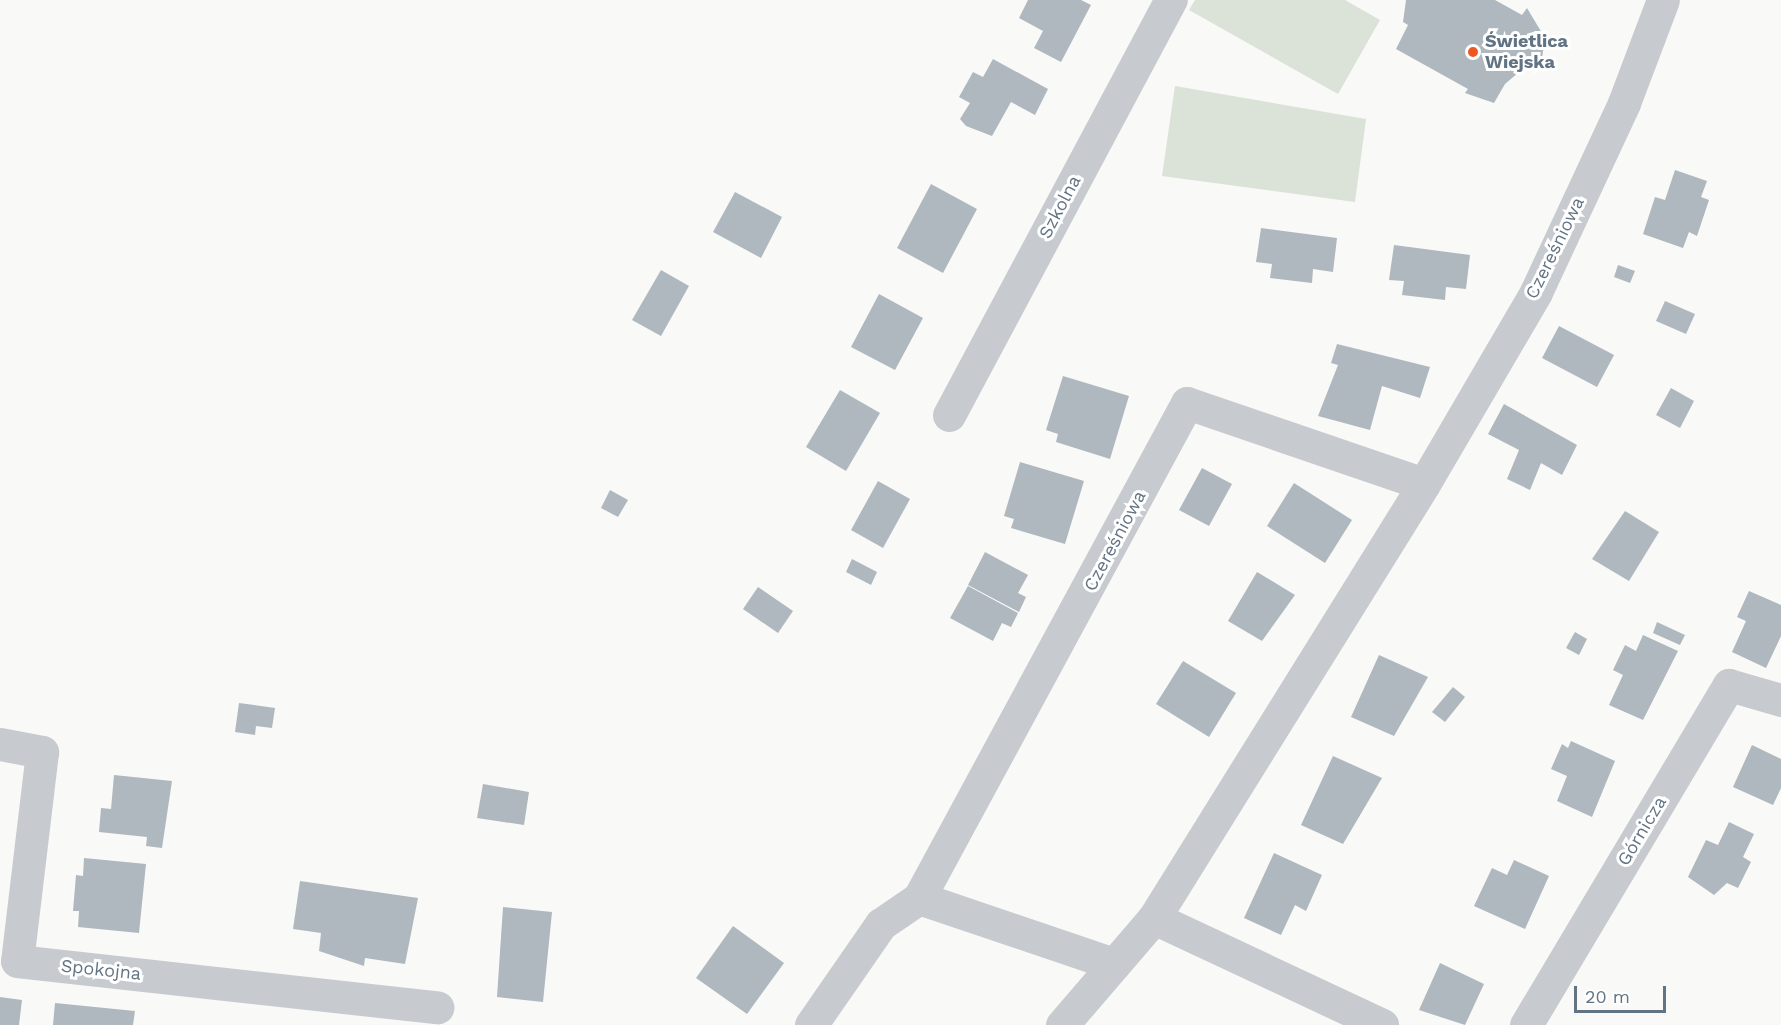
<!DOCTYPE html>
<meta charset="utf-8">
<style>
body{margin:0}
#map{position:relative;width:1781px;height:1025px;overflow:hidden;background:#f9f9f7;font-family:"Work Sans",sans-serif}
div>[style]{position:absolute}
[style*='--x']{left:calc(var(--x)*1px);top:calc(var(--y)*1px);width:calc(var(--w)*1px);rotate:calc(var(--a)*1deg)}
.green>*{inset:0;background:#dbe2d7}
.building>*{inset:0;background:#afb8be}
.minor>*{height:33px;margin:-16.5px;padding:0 16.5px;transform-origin:16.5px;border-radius:16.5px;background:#c7cbcf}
.dots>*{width:16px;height:16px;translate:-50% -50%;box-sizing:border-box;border:3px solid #fff;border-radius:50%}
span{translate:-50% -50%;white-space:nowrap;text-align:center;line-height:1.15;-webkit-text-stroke:6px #fff;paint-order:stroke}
.poi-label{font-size:18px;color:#627484;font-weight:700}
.left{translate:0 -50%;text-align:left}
.street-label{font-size:18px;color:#627484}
.scale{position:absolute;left:1574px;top:986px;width:92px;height:27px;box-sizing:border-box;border:3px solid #627484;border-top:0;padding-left:8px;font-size:18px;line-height:21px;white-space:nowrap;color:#627484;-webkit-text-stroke:4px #fff;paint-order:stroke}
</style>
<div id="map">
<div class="green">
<div style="clip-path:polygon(1195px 0,1345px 0,1380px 20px,1338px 94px,1189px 10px)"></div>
<div style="clip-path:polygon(1175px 86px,1366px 119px,1355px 202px,1162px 176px)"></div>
</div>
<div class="building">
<div style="clip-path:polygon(1028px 0,1081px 0,1091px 5px,1061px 62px,1034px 48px,1043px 31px,1019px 18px)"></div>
<div style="clip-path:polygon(1406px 0,1495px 0,1522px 15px,1527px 8px,1545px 38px,1541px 65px,1532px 61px,1505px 84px,1494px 103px,1465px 93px,1468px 89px,1396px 49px,1408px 25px,1403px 22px)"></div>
<div style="clip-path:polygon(993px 59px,1048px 89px,1035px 115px,1011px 102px,992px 136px,966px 126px,960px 119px,970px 103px,959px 97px,973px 72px,983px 77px)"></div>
<div style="clip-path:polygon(1675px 170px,1707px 181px,1701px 197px,1709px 200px,1697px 236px,1689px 232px,1683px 248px,1643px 234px,1655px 197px,1665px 200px)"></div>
<div style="clip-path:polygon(931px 184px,977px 209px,943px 273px,897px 248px)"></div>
<div style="clip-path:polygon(735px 192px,782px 217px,761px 258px,713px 232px)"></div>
<div style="clip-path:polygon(1261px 228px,1337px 238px,1333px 272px,1313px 269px,1312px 283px,1270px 278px,1272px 264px,1256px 262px)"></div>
<div style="clip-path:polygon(1394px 245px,1470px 255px,1466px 289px,1446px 287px,1445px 300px,1402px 295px,1404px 281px,1389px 280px)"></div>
<div style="clip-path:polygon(1618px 265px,1635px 271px,1630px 283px,1614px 277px)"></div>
<div style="clip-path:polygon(661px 270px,689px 286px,661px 336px,632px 320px)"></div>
<div style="clip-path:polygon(879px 294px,923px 318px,895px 370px,851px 347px)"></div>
<div style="clip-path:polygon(1665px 301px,1695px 314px,1686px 334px,1656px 321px)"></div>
<div style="clip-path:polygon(1559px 326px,1614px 355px,1597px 387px,1542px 358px)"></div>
<div style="clip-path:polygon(1337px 344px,1430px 367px,1420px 398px,1382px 386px,1370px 430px,1318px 416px,1338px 365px,1331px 363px)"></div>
<div style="clip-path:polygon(1063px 376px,1129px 396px,1110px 459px,1056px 442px,1058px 434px,1046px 430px)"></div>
<div style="clip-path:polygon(1671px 388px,1694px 401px,1680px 428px,1656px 415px)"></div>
<div style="clip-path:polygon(840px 390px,880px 413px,846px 471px,806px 447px)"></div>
<div style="clip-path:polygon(1504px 404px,1577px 445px,1562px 475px,1541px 463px,1530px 490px,1507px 479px,1519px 450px,1488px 434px)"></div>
<div style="clip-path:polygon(1020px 462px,1084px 481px,1065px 544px,1011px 528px,1014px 519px,1004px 516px)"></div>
<div style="clip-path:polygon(1202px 468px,1232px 484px,1209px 526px,1179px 510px)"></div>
<div style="clip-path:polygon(878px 481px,910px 499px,883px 548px,851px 530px)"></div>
<div style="clip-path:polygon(1294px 483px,1352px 520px,1325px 563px,1267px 526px)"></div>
<div style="clip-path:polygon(610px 490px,628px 500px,618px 517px,601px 508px)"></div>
<div style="clip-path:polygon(1625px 511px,1659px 532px,1629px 581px,1592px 559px)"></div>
<div style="clip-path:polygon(985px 552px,1028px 575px,1018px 593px,1026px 597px,1019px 612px,968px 585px)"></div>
<div style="clip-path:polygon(852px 559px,877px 572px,871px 585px,846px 572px)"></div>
<div style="clip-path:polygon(1257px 572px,1295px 595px,1262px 641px,1228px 621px)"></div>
<div style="clip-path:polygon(968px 586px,1018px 613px,1011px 627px,1002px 623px,993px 641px,950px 618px)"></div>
<div style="clip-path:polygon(758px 587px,793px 611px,778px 633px,743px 609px)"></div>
<div style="clip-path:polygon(1749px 591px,1781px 605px,1781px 636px,1766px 668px,1732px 652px,1746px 621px,1737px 617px)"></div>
<div style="clip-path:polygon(1657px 622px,1685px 635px,1680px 645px,1653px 633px)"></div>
<div style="clip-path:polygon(1575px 632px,1587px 639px,1579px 655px,1566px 648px)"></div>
<div style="clip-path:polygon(1643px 635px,1678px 651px,1643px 720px,1609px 705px,1623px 675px,1613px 670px,1625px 645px,1636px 651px)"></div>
<div style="clip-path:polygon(1379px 655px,1428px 677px,1394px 736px,1351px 717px)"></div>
<div style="clip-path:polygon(1183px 661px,1236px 693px,1209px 737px,1156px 704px)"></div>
<div style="clip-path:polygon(1453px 687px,1465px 697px,1445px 722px,1432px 712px)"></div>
<div style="clip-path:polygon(239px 703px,275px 708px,272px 728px,256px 726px,255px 735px,235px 732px)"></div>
<div style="clip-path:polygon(1571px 741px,1615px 761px,1592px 817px,1557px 801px,1567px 776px,1551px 769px,1562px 744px,1568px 748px)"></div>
<div style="clip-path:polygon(1752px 745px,1781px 759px,1781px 788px,1773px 805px,1733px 787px)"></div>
<div style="clip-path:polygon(1333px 756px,1382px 778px,1343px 844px,1301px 825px)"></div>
<div style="clip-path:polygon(114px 775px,172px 781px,162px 848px,146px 846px,147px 837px,99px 832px,101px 808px,111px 809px)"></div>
<div style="clip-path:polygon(483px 784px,529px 792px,524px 825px,477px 818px)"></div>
<div style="clip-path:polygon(1729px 822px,1754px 834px,1743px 857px,1751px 862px,1738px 888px,1727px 883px,1714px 895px,1688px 877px,1706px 840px,1718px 845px)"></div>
<div style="clip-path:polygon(1274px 853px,1322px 875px,1306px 911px,1295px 905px,1281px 935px,1244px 918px)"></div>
<div style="clip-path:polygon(84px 858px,146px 864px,139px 933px,78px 927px,79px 911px,73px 911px,76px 875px,83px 876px)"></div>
<div style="clip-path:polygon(1514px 860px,1549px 876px,1525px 929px,1474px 906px,1492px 868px,1507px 875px)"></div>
<div style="clip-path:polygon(300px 881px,418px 898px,405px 964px,365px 958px,364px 966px,319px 951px,321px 933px,293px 929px)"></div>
<div style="clip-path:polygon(503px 907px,552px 912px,543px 1002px,497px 997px)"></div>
<div style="clip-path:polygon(733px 926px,784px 963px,747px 1014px,696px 978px)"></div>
<div style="clip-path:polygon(1440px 963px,1484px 984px,1465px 1025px,1419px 1010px)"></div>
<div style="clip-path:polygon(0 997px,22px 1000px,19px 1025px,0 1025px)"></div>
<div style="clip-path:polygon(55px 1003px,135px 1011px,133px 1025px,53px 1025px)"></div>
</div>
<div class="minor">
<div style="--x:949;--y:415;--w:471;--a:-61.9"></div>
<div style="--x:0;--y:744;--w:43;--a:10.8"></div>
<div style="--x:42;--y:752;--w:210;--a:96.8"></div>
<div style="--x:17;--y:961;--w:423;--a:6.3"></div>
<div style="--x:919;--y:898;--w:563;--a:-61.57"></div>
<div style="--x:1187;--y:403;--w:250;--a:18.9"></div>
<div style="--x:1154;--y:918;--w:252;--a:25.1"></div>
<div style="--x:811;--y:1025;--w:123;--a:-55.3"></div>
<div style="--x:881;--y:924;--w:46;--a:-34.4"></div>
<div style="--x:919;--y:898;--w:206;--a:18.7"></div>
<div style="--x:1062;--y:1025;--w:141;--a:-49.3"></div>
<div style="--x:1154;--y:918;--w:511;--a:-58.11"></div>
<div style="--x:1424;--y:484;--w:222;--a:-59.7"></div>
<div style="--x:1536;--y:292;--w:208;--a:-65"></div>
<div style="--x:1624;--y:103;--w:110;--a:-69.3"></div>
<div style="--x:1526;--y:1025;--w:396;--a:-59.2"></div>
<div style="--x:1729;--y:685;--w:54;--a:16.1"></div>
</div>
<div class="dots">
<div style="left:1473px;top:52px;background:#ee5722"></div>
</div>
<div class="poi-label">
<span class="left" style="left:1485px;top:52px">Świetlica<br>Wiejska</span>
</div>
<div class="street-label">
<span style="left:1060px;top:207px;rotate:-62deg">Szkolna</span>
<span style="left:1555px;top:248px;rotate:-64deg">Czereśniowa</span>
<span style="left:1115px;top:541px;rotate:-62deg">Czereśniowa</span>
<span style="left:1642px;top:831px;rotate:-59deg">Górnicza</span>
<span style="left:101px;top:970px;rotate:6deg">Spokojna</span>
</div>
<div class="scale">20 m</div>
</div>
